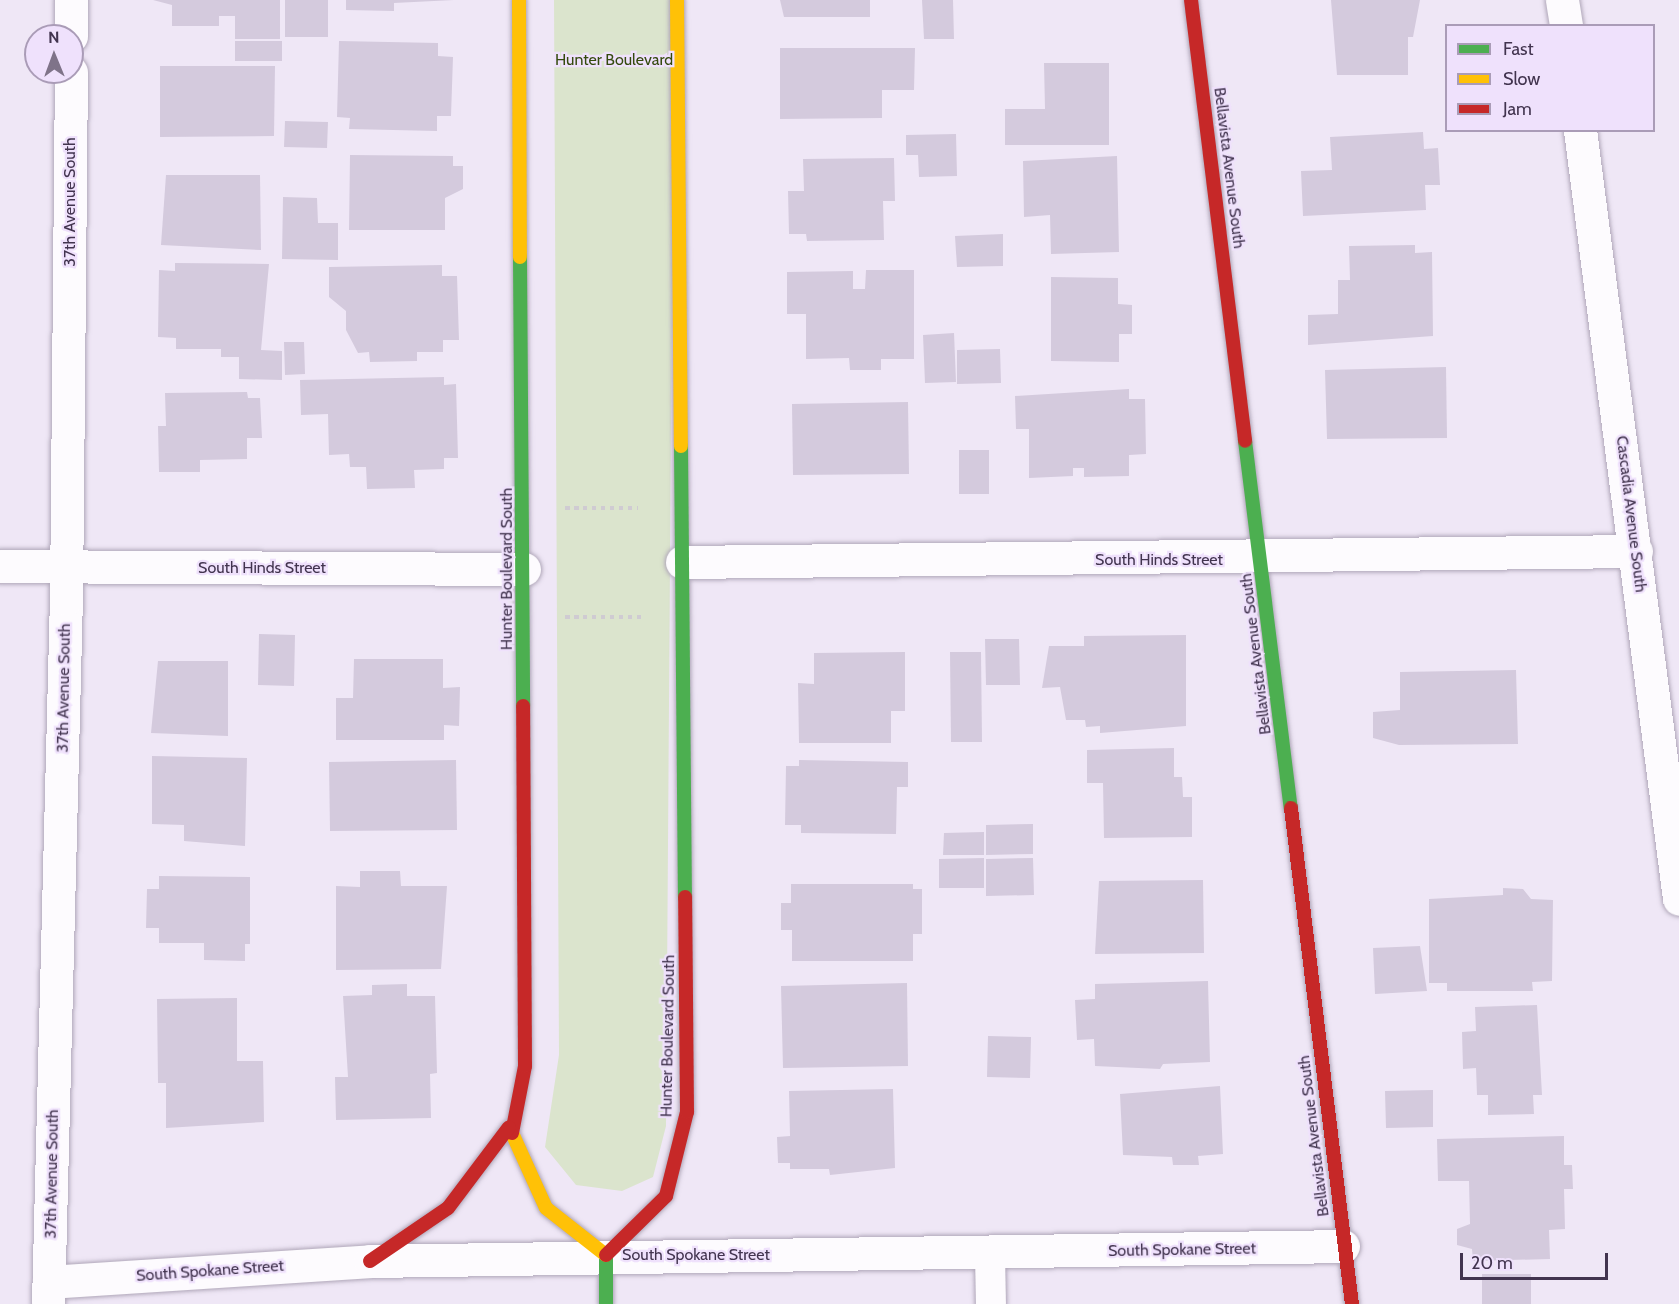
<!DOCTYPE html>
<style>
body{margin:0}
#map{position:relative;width:1679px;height:1304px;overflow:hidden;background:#efe7f6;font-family:Cabin,sans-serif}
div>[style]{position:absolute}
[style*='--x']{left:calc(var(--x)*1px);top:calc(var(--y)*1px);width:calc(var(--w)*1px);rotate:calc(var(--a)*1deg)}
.green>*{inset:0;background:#dbe4cd}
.building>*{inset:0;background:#d4cadd}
.path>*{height:4px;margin-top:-2px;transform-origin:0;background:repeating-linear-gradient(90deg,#cfcbd2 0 4.5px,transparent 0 9px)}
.roads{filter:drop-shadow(0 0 2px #b0a7b9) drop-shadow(0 0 2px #b0a7b9)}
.lane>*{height:30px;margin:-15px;padding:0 15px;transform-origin:15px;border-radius:15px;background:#fdfbfe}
.street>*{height:33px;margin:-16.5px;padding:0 16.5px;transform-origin:16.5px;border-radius:16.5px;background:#fdfbfe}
.fast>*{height:14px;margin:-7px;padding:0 7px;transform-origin:7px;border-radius:7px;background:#4caf50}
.slow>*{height:14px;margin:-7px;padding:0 7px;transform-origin:7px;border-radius:7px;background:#ffc107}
.jam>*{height:14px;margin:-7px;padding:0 7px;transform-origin:7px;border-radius:7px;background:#c62828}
span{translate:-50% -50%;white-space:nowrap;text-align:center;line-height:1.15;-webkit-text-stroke:4.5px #efe1fc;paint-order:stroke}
.park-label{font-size:16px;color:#344a0d}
.street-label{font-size:16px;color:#42344f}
.legend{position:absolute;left:1445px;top:24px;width:210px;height:108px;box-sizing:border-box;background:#efe1fc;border:2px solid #aa9cb7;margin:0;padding:8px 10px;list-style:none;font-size:18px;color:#42344f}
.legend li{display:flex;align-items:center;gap:12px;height:30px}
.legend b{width:30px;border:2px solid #aa9cb7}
.north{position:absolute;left:24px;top:24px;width:60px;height:60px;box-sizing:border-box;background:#efe1fc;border:2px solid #aa9cb7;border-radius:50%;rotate:359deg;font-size:16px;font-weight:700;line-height:24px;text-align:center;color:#42344f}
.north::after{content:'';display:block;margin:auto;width:21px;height:27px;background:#7f7389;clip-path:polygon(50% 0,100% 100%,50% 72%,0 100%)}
.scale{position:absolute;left:1460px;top:1253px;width:148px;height:27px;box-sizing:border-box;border:3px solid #42344f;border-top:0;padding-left:8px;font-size:18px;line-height:21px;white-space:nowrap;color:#42344f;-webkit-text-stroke:4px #efe1fc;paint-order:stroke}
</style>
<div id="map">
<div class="green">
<div style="clip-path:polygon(554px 0,674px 0,666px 1126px,653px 1177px,622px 1191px,576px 1185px,545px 1147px,559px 1055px)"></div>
</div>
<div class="building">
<div style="clip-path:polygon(153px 0,280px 0,280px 39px,235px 39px,235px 16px,219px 16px,219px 26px,172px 26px,172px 5px)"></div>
<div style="clip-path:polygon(285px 0,328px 0,328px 37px,285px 37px)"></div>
<div style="clip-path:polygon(346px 0,454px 0,394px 3px,394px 11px,346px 10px)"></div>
<div style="clip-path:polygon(780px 0,870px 0,870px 17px,784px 17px)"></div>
<div style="clip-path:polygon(922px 0,953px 0,954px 39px,924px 39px)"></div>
<div style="clip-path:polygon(1331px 0,1420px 0,1413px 37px,1408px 37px,1408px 75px,1337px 75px)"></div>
<div style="clip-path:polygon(235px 41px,282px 41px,282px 61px,235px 61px)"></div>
<div style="clip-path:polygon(339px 41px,438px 43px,438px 56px,453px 57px,451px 116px,437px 116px,437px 131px,349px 129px,350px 118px,337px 117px)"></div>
<div style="clip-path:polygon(780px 48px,915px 48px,914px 90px,882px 90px,882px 118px,780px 119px)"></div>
<div style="clip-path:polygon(1044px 63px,1109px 63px,1109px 145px,1005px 145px,1005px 109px,1045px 109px)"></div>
<div style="clip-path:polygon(160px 66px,275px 66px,274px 136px,160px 137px)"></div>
<div style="clip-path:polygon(285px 121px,328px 122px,327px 148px,284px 147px)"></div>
<div style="clip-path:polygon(1423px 132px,1424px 149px,1438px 148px,1440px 185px,1425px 185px,1426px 210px,1303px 216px,1301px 171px,1332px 170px,1330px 137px)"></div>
<div style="clip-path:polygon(956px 134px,957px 176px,919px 177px,918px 155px,906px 155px,906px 135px)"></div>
<div style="clip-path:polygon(350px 155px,453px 156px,453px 166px,463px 166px,463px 189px,445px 198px,445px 230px,349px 230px)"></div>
<div style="clip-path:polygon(1117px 156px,1119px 252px,1051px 254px,1050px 215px,1024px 217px,1023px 161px)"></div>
<div style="clip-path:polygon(894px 158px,895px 201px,883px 201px,884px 240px,807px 241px,806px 234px,789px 234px,788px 191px,804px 191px,803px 159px)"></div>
<div style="clip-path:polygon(166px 175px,260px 175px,261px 250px,161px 245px)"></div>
<div style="clip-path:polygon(283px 197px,317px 198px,318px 223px,338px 223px,338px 260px,282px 259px)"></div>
<div style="clip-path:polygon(1003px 234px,1003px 266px,957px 267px,955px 236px)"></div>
<div style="clip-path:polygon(1415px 245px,1415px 253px,1432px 252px,1433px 336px,1308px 345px,1308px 315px,1338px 314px,1338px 280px,1350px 280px,1349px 246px)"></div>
<div style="clip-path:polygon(175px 263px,269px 264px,261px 350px,282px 351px,282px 380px,239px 379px,239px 357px,221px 357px,221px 349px,176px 349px,176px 338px,158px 337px,159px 270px,175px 271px)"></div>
<div style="clip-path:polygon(442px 265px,442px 276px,457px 276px,459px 340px,443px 340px,443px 352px,417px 352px,417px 361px,370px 362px,369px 352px,358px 353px,346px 330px,346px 311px,329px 297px,329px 267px)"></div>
<div style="clip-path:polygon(866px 270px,914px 270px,914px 359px,881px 359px,881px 370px,850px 370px,849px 358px,806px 359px,806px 314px,787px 314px,787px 272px,853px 271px,853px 289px,865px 289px)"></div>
<div style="clip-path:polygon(1051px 277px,1118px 278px,1118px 304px,1132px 305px,1132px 334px,1119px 334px,1119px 362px,1051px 361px)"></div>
<div style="clip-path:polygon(954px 333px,956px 382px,925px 383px,923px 335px)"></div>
<div style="clip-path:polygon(284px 342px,304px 342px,305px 374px,285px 375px)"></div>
<div style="clip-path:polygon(1000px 349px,1001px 383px,957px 384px,957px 350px)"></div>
<div style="clip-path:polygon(1446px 367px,1447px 438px,1327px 439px,1325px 370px)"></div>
<div style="clip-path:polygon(444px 377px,444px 385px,456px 384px,458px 458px,444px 458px,444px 469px,414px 470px,415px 488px,367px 489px,366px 467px,350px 467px,349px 454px,329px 455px,328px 414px,301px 415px,300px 380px)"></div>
<div style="clip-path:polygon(1129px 389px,1129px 399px,1145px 399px,1146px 454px,1129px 455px,1129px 476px,1084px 477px,1084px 468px,1073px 468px,1073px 476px,1029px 478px,1029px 429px,1016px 429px,1015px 396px)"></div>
<div style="clip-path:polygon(247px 392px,248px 398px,260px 398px,262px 438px,247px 438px,247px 459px,200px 460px,200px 472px,159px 472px,158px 426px,166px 426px,165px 393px)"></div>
<div style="clip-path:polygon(908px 402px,909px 474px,793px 475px,792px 404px)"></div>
<div style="clip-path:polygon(959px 450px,989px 450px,989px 494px,959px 494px)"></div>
<div style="clip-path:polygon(259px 634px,295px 635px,294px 686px,258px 685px)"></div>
<div style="clip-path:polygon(1186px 635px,1186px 726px,1100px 733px,1100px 726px,1086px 727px,1085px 720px,1066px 720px,1060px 687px,1042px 688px,1049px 646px,1084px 646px,1084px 636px)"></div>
<div style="clip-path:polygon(985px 639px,1019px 639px,1020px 685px,986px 685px)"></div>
<div style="clip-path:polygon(905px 652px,905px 711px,891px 711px,891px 743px,799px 743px,798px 683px,814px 684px,814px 653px)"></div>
<div style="clip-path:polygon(950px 652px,981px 652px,982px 742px,951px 742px)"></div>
<div style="clip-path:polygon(354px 659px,443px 659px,443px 688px,460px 687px,459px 726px,444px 725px,444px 740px,336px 740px,336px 698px,353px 698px)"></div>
<div style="clip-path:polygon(158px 661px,228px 661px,228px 736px,151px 733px)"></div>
<div style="clip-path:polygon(1516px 670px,1518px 744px,1399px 745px,1373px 738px,1373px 712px,1400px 710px,1400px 672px)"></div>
<div style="clip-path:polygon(1174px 748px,1174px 777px,1182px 777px,1183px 797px,1192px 797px,1192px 837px,1104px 838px,1103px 783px,1087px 783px,1087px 750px)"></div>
<div style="clip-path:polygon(152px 756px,247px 758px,245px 846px,184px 841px,184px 825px,152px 824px)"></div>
<div style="clip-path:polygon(456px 760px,457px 830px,330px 831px,329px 762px)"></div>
<div style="clip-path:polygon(799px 760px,908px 762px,908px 787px,897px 787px,896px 834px,801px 833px,801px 825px,785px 825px,786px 766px,799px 766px)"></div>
<div style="clip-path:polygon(1033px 824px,1033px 854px,986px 855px,986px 825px)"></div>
<div style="clip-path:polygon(984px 832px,984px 855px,943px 855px,944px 833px)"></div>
<div style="clip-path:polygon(984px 858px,984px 888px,939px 888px,939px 859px)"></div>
<div style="clip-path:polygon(1033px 858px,1034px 895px,986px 896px,986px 859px)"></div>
<div style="clip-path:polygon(360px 871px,400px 871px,401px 886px,447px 886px,441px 969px,336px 970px,336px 886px,360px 887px)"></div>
<div style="clip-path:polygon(159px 876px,250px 877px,250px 944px,245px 944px,245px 961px,204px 960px,204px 943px,159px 943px,159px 928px,146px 928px,147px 889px,159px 889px)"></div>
<div style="clip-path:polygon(1203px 880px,1204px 953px,1095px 954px,1099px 881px)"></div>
<div style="clip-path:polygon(791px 884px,913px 884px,913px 889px,922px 889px,922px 934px,913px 934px,913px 961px,792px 961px,792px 930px,781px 930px,781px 903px,791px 903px)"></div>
<div style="clip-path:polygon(1503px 888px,1523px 889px,1531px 899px,1553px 900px,1552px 981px,1532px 982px,1533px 991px,1447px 991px,1447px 983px,1429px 983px,1429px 899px,1503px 895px)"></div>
<div style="clip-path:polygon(1420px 946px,1427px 991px,1375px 994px,1373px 948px)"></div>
<div style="clip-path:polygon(1208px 981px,1210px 1062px,1163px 1064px,1160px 1069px,1095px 1066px,1094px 1039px,1077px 1040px,1075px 1000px,1095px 999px,1095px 984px)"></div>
<div style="clip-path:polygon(907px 983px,908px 1066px,783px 1068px,781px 986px)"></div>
<div style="clip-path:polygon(407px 984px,407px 996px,435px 996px,437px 1073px,430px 1074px,431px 1118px,336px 1120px,335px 1077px,348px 1077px,343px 996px,372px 995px,372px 985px)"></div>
<div style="clip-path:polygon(237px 998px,237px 1061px,263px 1061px,264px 1122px,166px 1128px,166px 1083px,158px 1083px,157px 999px)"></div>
<div style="clip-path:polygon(1537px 1005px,1542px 1095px,1533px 1095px,1534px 1114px,1488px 1115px,1488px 1095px,1477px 1095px,1476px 1068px,1463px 1069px,1462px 1032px,1476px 1031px,1475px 1007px)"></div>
<div style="clip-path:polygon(988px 1036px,1031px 1037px,1030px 1078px,987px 1077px)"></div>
<div style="clip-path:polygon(1220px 1086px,1223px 1154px,1198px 1156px,1199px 1165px,1173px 1165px,1172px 1157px,1123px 1155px,1120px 1094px)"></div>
<div style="clip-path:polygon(893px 1089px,895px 1168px,830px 1175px,829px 1169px,790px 1169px,790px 1163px,778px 1163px,777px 1137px,790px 1136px,789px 1091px)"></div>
<div style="clip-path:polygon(1433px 1090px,1433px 1127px,1386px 1128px,1385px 1091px)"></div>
<div style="clip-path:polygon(1564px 1136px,1564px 1165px,1572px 1165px,1573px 1189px,1564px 1189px,1565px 1229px,1549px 1230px,1550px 1259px,1473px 1261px,1472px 1249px,1457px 1245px,1457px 1229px,1470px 1224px,1469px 1181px,1438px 1181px,1437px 1139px)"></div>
<div style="clip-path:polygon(1482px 1274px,1531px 1274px,1531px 1304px,1482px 1304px)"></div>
</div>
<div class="path">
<div style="--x:565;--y:508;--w:73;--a:0"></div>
<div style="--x:565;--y:617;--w:76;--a:0"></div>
</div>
<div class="roads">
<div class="lane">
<div style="--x:990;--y:1254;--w:50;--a:88.9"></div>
</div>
<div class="street">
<div style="--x:1562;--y:0;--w:26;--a:81"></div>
<div style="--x:71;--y:36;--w:36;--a:-90"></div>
<div style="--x:1580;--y:130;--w:775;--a:82.66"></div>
<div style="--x:682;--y:562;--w:954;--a:-0.66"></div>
<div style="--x:0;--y:566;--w:524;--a:0.33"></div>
<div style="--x:49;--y:1282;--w:322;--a:-3.7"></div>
<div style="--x:370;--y:1261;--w:973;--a:-0.88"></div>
<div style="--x:48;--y:1303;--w:704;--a:-88.54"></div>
<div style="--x:66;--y:599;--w:527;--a:-89.46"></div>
</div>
<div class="fast">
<div style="--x:520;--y:257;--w:449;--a:89.6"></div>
<div style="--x:1245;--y:441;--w:370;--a:82.9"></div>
<div style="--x:681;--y:446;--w:451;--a:89.5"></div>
<div style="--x:606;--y:1255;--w:49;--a:90"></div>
</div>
<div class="slow">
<div style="--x:519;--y:0;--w:257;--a:89.8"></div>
<div style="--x:677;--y:0;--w:446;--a:89.5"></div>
<div style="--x:512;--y:1133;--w:82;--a:65.6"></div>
<div style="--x:546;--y:1208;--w:76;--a:38.1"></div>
</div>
<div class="jam">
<div style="--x:1191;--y:0;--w:444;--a:83"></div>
<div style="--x:1291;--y:808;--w:500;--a:83"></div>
<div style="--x:512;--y:1133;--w:68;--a:-79"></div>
<div style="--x:525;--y:1066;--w:360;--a:-90.3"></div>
<div style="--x:606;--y:1255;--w:84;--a:-44.5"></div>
<div style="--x:666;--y:1196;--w:87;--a:-76"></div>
<div style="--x:687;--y:1112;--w:215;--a:-90.5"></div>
<div style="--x:370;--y:1261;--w:94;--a:-34.2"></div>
<div style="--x:448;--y:1208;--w:101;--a:-53"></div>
</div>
</div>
<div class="park-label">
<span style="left:614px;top:60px">Hunter Boulevard</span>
</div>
<div class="street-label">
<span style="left:1229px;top:168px;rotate:83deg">Bellavista Avenue South</span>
<span style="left:70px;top:202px;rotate:-90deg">37th Avenue South</span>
<span style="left:1631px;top:514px;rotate:83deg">Cascadia Avenue South</span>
<span style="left:1159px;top:560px">South Hinds Street</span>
<span style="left:262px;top:568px">South Hinds Street</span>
<span style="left:507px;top:569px;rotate:-90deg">Hunter Boulevard South</span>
<span style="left:1256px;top:654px;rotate:-97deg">Bellavista Avenue South</span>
<span style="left:64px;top:688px;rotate:-89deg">37th Avenue South</span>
<span style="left:668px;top:1036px;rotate:-89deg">Hunter Boulevard South</span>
<span style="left:1314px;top:1136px;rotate:-97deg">Bellavista Avenue South</span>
<span style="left:52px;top:1174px;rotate:-89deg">37th Avenue South</span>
<span style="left:1182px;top:1250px;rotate:-1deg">South Spokane Street</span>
<span style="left:696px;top:1255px">South Spokane Street</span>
<span style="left:210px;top:1271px;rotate:-4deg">South Spokane Street</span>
</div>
<ul class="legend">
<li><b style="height:8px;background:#4caf50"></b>Fast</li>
<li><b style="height:8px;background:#ffc107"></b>Slow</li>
<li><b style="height:8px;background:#c62828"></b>Jam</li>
</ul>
<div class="north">N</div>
<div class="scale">20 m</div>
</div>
